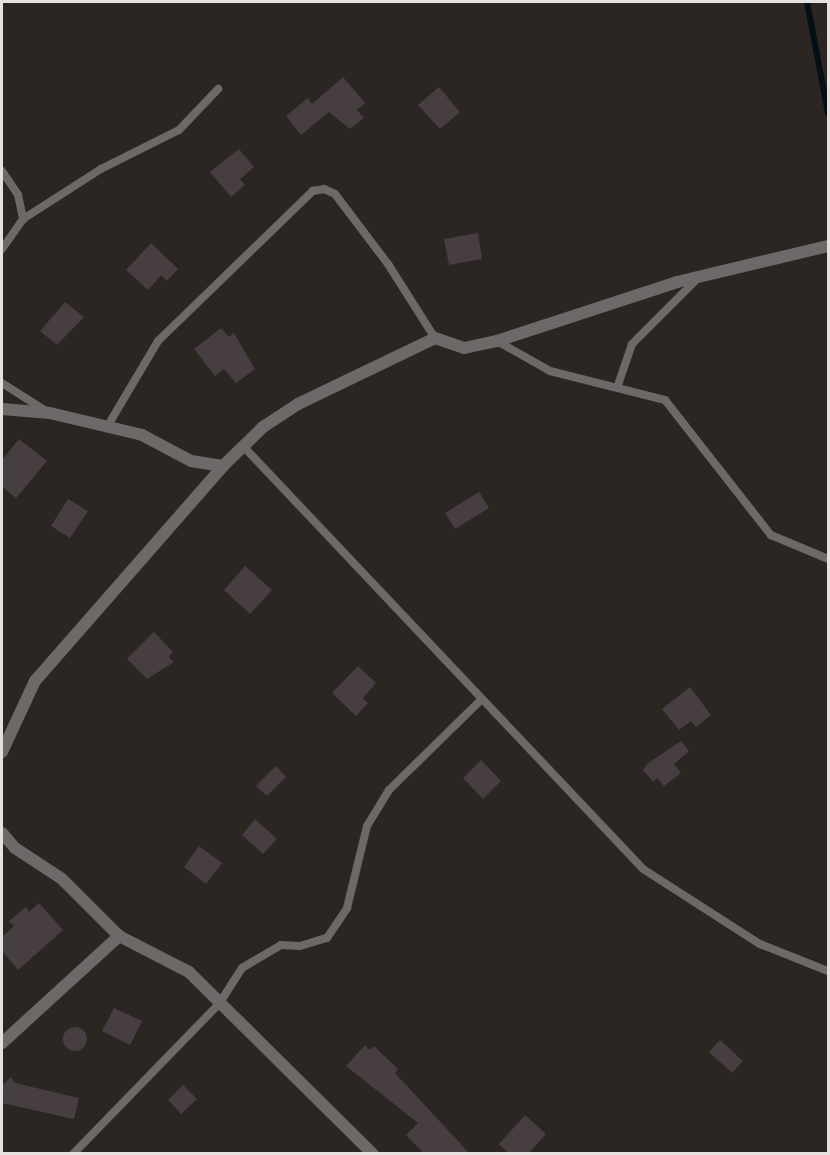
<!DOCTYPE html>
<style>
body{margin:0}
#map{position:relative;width:830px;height:1155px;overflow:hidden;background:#2c2622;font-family:"IBM Plex Sans",sans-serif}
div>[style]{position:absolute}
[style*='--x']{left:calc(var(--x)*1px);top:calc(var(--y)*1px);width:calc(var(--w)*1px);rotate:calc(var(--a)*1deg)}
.stream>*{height:6px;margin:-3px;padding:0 3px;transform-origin:3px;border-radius:3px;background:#031117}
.building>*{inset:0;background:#463e41}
.round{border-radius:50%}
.lane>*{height:8px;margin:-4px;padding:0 4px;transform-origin:4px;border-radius:4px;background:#6d6969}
.street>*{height:12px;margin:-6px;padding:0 6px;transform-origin:6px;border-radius:6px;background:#6d6969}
span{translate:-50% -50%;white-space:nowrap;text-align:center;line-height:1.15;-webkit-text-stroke:4.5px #12100e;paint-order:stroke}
.frame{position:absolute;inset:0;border:3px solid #e5e1df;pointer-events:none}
</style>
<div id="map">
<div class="stream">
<div style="--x:807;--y:2;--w:113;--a:79.3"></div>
</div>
<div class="building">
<div style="clip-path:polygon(343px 77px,365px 103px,357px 110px,364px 118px,350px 129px,329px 112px,301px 135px,286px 116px,308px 98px,312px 104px)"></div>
<div style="clip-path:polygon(439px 87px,460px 112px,440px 129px,418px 105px)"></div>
<div style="clip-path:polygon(239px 149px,254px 167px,240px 179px,245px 185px,231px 197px,210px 172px)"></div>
<div style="clip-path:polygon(478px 233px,482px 259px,449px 265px,444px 239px)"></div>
<div style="clip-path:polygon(151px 243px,178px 269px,167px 281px,161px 275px,148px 290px,126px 270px)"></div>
<div style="clip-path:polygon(65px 302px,84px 317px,57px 345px,40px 331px)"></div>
<div style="clip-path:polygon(221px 328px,229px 337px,234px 333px,255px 369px,236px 383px,224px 369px,215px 376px,194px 349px)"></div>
<div style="clip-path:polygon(19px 439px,47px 461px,16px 498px,2px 487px,2px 460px)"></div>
<div style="clip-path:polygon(479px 492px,489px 508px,455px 529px,445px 513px)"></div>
<div style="clip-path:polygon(68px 499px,88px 511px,70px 538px,51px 526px)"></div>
<div style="clip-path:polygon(245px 566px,272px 590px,250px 614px,224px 590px)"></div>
<div style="clip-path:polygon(154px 632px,173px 652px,169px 657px,174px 662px,147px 679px,127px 659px)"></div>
<div style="clip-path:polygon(358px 666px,376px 683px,363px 698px,368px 703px,356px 716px,332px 693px)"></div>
<div style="clip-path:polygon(690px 687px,711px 715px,696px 727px,691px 721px,679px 730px,662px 709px)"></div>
<div style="clip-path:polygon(681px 741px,689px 751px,674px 764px,681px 773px,664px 786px,657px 778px,653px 782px,643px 770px,647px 764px)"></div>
<div style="clip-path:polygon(481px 760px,501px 781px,483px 799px,463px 778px)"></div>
<div style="clip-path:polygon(276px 766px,286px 777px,267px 796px,256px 786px)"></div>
<div style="clip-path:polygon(255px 819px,277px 839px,263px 854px,242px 835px)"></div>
<div style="clip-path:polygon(199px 846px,222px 863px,206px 884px,184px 867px)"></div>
<div style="clip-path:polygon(39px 903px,63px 930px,18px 970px,2px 951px,2px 937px,14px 926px,9px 921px,26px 907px,29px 912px)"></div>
<div style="clip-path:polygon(114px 1008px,142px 1021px,130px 1045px,102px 1031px)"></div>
<div class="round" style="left:63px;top:1027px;width:24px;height:24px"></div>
<div style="clip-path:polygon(720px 1040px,743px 1061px,732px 1073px,709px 1052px)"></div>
<div style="clip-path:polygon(365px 1045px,370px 1050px,374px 1046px,398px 1069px,395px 1073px,470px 1154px,425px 1154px,406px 1135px,418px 1123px,346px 1066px)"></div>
<div style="clip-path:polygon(11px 1077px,15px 1083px,79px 1098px,74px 1119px,2px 1103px,2px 1085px)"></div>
<div style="clip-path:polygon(183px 1085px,197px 1099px,181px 1114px,168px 1100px)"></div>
<div style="clip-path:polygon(525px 1115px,546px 1134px,528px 1154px,509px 1154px,499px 1144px)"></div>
</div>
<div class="lane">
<div style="--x:2;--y:171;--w:29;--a:56"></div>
<div style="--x:18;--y:195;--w:25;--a:78"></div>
<div style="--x:2;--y:249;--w:37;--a:-55"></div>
<div style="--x:23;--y:219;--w:93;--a:-32.7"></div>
<div style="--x:101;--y:169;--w:87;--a:-26.6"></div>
<div style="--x:179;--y:130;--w:57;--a:-46.4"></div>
<div style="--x:497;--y:341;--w:61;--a:29.5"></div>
<div style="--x:550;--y:371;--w:119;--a:14.2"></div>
<div style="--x:665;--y:400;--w:172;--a:51.9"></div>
<div style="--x:771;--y:535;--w:62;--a:22.8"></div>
<div style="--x:2;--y:383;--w:52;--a:32.5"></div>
<div style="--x:618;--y:385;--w:43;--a:-71.1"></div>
<div style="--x:632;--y:344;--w:95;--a:-45"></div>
<div style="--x:107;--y:427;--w:100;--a:-59.3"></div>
<div style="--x:158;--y:341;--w:216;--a:-44.1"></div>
<div style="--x:313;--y:191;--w:11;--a:-10"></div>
<div style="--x:324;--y:189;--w:12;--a:24"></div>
<div style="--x:335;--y:194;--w:88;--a:52.9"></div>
<div style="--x:388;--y:264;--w:88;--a:57.6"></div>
<div style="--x:243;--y:446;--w:582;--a:46.6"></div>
<div style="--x:643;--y:869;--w:139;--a:32.7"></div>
<div style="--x:760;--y:944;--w:73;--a:21.7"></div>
<div style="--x:73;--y:1154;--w:209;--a:-45.8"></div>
<div style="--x:219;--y:1004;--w:43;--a:-57.4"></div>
<div style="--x:242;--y:968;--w:45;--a:-30.5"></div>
<div style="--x:281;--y:945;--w:19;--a:3"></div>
<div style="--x:300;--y:946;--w:28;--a:-17"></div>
<div style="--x:327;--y:938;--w:36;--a:-56"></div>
<div style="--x:347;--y:908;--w:84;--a:-76.3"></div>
<div style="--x:367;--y:826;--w:42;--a:-58.6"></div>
<div style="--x:389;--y:790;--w:127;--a:-44.4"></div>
</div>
<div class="street">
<div style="--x:2;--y:409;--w:48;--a:4.8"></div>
<div style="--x:50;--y:413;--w:95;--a:13.4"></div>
<div style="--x:142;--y:435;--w:55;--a:28"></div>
<div style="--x:191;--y:461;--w:32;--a:9"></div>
<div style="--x:223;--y:466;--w:56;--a:-44.3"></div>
<div style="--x:263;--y:427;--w:42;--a:-33.3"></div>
<div style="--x:298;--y:404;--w:152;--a:-25.7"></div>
<div style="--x:435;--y:338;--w:31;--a:19"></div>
<div style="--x:464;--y:348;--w:34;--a:-12"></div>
<div style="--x:497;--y:341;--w:189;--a:-18.1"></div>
<div style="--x:677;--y:282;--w:155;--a:-13.4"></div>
<div style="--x:2;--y:752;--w:78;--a:-65.1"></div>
<div style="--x:35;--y:681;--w:286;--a:-48.8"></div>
<div style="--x:2;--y:833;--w:20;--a:49"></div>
<div style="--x:15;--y:848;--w:56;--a:33.4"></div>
<div style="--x:62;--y:879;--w:81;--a:45"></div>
<div style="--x:119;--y:936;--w:79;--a:27.2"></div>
<div style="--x:189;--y:972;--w:259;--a:44.7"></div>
<div style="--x:2;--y:1043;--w:159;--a:-42.4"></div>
</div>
<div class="frame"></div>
</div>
